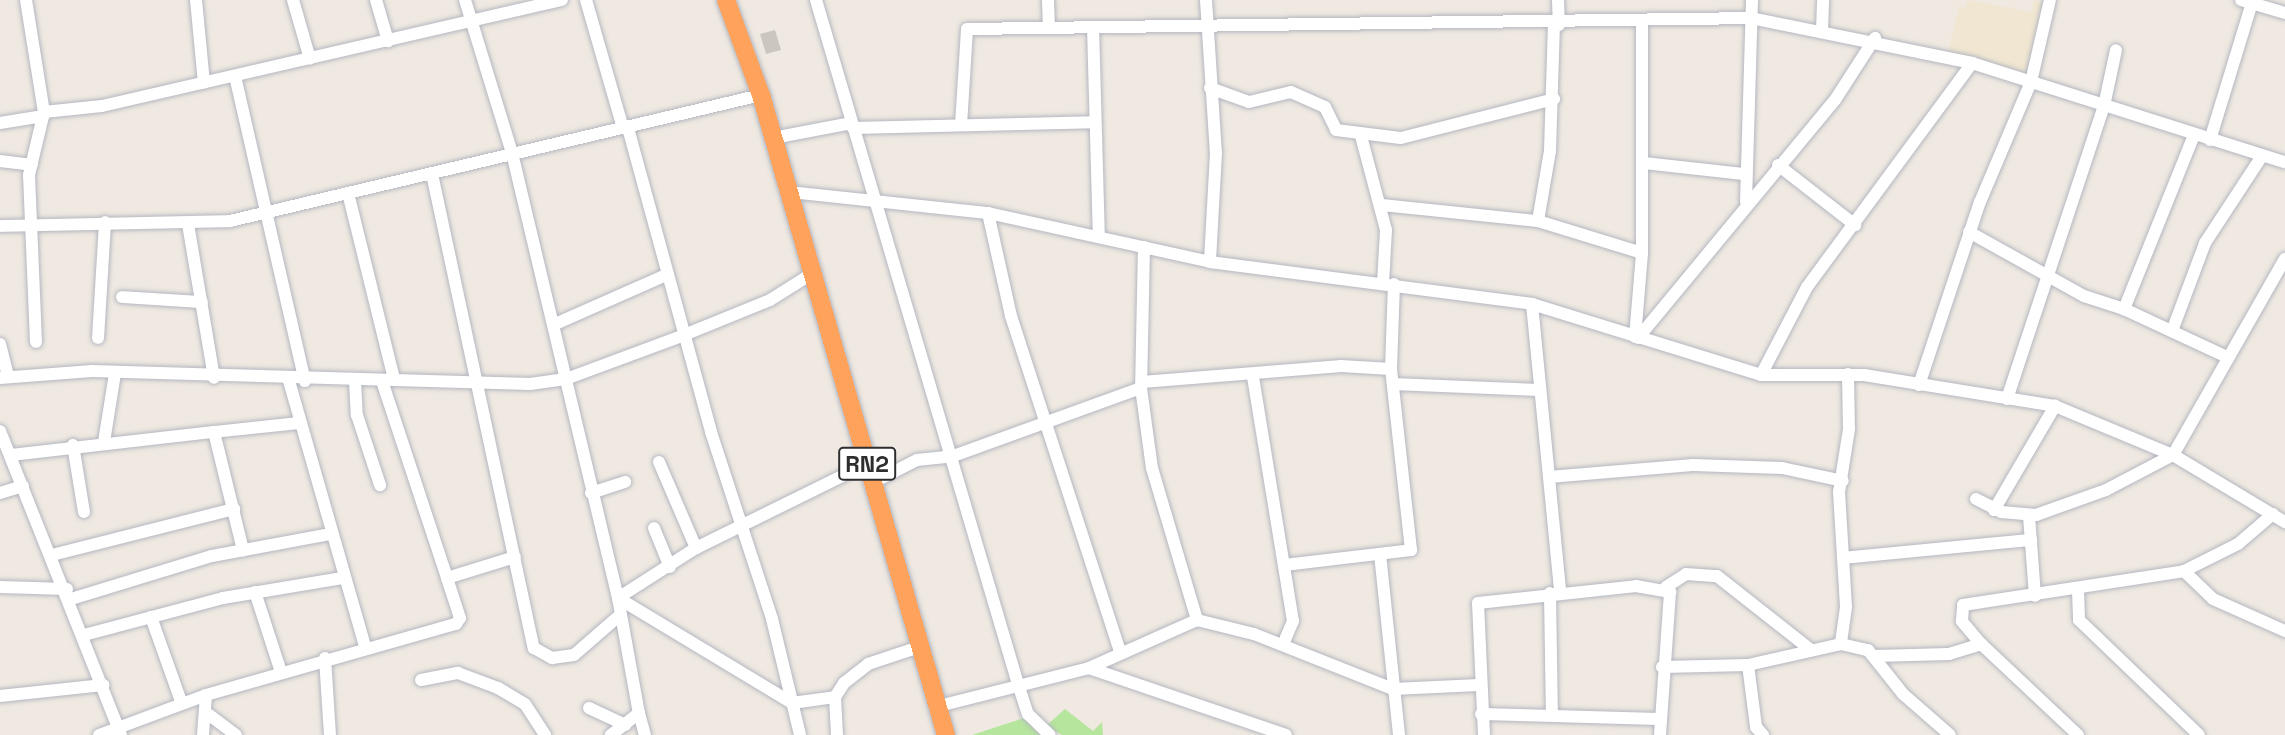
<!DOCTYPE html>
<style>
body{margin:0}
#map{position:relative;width:2285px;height:735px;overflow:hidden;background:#efe9e1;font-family:"Space Grotesk",sans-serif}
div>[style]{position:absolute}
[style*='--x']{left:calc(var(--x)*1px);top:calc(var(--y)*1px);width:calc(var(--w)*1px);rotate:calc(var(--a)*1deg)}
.education>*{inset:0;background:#f0e6d1}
.green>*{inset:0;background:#b6e59e}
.building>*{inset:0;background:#cbc7bf}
.roads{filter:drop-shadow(0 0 2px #b4b7c1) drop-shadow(0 0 2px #b4b7c1)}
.minor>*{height:12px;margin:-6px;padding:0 6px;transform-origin:6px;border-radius:6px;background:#fff}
.highway>*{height:18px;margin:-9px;padding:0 9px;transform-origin:9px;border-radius:9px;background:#ffa35c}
span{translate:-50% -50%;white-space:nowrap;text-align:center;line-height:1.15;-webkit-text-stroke:5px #fff;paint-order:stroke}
.shield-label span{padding:2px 5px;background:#fff;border:2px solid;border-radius:5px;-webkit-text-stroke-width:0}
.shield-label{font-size:23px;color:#2e2e2e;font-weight:700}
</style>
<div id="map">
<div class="education">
<div style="clip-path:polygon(1968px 0,2031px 12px,2034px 0,2044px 3px,2025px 75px,1948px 54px,1959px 7px,1966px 8px)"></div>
</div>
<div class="green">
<div style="clip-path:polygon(1065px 709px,1093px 731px,1102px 722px,1103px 735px,1062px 735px,1046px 726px)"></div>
<div style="clip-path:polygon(1024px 718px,1044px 735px,972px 735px)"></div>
</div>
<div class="building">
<div style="clip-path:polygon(775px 30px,781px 50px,766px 54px,760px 34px)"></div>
</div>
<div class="roads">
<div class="minor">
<div style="--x:26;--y:0;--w:113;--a:80.9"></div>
<div style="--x:44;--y:112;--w:65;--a:103.4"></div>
<div style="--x:29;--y:175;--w:167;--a:87.6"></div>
<div style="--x:196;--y:0;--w:83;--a:84.5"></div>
<div style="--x:293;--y:0;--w:61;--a:73.9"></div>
<div style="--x:376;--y:0;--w:43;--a:73.7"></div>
<div style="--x:465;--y:0;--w:160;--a:72.9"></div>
<div style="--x:512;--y:153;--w:457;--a:76.6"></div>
<div style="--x:618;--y:598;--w:117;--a:79.7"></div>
<div style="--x:639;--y:713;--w:36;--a:142"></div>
<div style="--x:586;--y:0;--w:133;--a:73.9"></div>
<div style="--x:816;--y:0;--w:713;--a:73.55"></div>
<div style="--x:1018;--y:684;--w:32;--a:72"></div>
<div style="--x:1028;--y:714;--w:30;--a:44"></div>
<div style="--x:1048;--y:0;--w:26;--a:88"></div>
<div style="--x:1206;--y:0;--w:153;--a:86.3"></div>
<div style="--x:1216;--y:153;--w:109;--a:93.2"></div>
<div style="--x:1558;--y:0;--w:25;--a:88"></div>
<div style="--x:2241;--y:0;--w:46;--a:16.5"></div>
<div style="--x:1093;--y:27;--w:209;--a:88.4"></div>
<div style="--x:1822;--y:31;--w:31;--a:-88"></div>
<div style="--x:235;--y:76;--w:313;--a:77.1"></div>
<div style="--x:1210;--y:88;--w:41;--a:19.7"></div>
<div style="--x:1249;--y:102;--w:43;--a:-13.4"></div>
<div style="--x:1291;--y:92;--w:37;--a:24"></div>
<div style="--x:1325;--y:107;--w:25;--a:64"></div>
<div style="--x:1336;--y:130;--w:65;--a:7"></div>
<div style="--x:1401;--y:138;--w:158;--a:-14.3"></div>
<div style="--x:44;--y:112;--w:58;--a:-5.9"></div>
<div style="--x:102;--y:106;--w:472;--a:-13"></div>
<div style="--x:0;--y:123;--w:44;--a:-9.2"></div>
<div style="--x:961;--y:125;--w:96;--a:-86.4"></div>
<div style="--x:967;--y:29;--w:784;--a:-0.8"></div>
<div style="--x:1751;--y:18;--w:226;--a:11.5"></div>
<div style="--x:1972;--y:63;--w:328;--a:17.6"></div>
<div style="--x:628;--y:128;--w:315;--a:74.7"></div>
<div style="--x:711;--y:432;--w:197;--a:71.9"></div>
<div style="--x:772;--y:619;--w:119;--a:76.4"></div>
<div style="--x:853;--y:128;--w:240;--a:-1.4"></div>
<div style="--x:2194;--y:135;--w:188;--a:111.9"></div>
<div style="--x:2124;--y:309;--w:111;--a:25"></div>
<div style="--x:1361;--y:136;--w:97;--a:75.1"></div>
<div style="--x:1386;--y:230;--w:53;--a:93.2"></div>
<div style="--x:773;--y:138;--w:80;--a:-10.8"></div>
<div style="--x:2210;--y:140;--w:143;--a:-73"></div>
<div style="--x:0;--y:161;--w:32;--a:7"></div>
<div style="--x:1644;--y:163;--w:100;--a:6.3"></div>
<div style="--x:1778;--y:165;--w:98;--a:37.9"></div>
<div style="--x:432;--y:174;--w:485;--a:77.9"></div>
<div style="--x:534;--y:648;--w:21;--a:29"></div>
<div style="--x:552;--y:658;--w:22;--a:-8"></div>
<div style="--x:574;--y:655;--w:61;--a:-41"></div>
<div style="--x:790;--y:192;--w:199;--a:6.1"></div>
<div style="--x:988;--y:213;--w:227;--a:12.4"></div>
<div style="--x:1210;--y:262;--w:325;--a:7.4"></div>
<div style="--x:1532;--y:304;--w:240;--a:17.2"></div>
<div style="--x:1761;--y:375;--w:103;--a:0"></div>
<div style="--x:1864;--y:375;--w:193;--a:9.2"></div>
<div style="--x:2055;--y:406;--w:128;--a:22.6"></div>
<div style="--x:2173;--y:455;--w:131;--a:30.9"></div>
<div style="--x:348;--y:193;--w:192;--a:76.1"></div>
<div style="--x:1746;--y:202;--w:202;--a:-88.3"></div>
<div style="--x:1382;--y:205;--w:157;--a:5.9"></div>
<div style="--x:1538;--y:221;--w:109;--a:17.1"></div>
<div style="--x:988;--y:213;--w:106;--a:77.4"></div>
<div style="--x:1011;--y:316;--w:352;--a:72"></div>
<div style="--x:1538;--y:221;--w:71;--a:-80.3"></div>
<div style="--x:1550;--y:151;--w:127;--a:-88.2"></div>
<div style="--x:188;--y:224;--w:156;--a:80.4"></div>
<div style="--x:0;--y:226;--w:230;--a:-1.2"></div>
<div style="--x:230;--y:221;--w:546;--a:-13.35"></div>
<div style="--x:1969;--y:232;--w:132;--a:29.1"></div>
<div style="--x:2084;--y:296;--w:42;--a:18"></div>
<div style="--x:1144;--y:247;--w:141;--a:91.2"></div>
<div style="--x:1141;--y:388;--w:81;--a:82.2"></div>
<div style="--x:1152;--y:468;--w:159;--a:73.5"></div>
<div style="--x:122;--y:297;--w:80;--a:3.6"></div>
<div style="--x:1532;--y:304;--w:288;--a:84.4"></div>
<div style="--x:555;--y:324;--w:121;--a:-23.8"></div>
<div style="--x:2172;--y:331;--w:94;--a:-69.4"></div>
<div style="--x:2205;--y:243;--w:104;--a:-56.8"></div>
<div style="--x:1635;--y:337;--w:84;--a:-85.2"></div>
<div style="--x:1642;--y:253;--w:230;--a:-90"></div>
<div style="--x:98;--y:338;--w:116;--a:-86.5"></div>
<div style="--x:1638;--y:338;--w:309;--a:-50.4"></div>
<div style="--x:1835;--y:100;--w:74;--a:-57.2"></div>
<div style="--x:0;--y:344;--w:33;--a:76"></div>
<div style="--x:1848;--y:374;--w:55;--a:89"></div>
<div style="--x:1849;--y:429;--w:64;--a:99"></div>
<div style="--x:1839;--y:492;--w:115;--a:86.5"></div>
<div style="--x:1846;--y:607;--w:37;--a:98"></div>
<div style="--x:1841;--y:644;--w:28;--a:13"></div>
<div style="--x:1868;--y:650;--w:56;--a:51.5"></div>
<div style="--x:1903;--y:694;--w:62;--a:41.1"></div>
<div style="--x:1761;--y:375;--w:99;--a:-62.4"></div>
<div style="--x:1807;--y:287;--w:278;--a:-53.6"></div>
<div style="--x:1253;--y:377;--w:247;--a:80.7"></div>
<div style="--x:1293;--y:621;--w:26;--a:113"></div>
<div style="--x:0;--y:378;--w:92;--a:-4.4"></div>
<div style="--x:92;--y:371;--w:438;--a:1.7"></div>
<div style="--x:530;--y:384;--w:36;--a:-8"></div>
<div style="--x:566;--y:379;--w:126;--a:-20.4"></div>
<div style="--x:684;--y:335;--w:93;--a:-22.1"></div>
<div style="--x:770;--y:300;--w:51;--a:-32.1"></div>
<div style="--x:289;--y:381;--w:276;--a:74"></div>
<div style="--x:355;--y:381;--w:34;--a:87"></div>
<div style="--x:357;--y:415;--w:74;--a:71.8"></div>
<div style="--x:382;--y:381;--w:207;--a:71.7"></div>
<div style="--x:1142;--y:382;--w:200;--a:-4.6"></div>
<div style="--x:1341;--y:366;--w:50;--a:3.4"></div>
<div style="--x:1393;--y:384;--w:146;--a:2.4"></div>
<div style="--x:1919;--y:385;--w:193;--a:-71.6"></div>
<div style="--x:1980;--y:202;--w:130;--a:-67"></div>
<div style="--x:2031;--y:82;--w:84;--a:-77"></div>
<div style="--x:2007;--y:399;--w:309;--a:-71.7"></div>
<div style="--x:2104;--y:106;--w:57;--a:-77.9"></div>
<div style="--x:0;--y:431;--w:327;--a:68.3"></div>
<div style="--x:214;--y:432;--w:84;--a:-6.1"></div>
<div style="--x:104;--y:442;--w:70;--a:-80.9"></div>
<div style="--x:73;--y:445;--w:68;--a:80.7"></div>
<div style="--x:11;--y:455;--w:204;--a:-6.5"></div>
<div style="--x:214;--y:432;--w:122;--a:76.2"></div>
<div style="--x:659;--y:462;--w:94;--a:66.7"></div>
<div style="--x:1549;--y:477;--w:144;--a:-4.8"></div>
<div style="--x:1693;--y:465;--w:89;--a:1.9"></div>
<div style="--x:1782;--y:468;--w:62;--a:12"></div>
<div style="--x:870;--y:484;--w:53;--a:-27.1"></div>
<div style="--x:917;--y:460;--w:36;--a:-6"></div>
<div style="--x:953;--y:456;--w:200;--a:-19.9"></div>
<div style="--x:0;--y:493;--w:24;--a:-17"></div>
<div style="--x:591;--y:493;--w:36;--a:-18"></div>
<div style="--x:1976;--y:499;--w:28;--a:27"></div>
<div style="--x:2001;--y:512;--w:35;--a:5"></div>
<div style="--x:2036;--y:515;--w:74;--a:-19.7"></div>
<div style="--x:2106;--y:490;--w:76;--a:-27.6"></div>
<div style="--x:2173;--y:455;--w:226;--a:-60.3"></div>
<div style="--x:1994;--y:510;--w:121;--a:-59.6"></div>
<div style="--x:2029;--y:516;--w:80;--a:85.7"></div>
<div style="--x:654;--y:528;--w:42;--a:67.7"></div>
<div style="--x:1380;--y:554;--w:182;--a:84"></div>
<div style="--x:52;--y:555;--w:188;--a:-14.2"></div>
<div style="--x:1843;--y:558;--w:189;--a:-5.5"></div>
<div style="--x:1284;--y:565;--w:128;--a:-6.7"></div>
<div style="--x:1411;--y:550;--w:182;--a:-96.3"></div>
<div style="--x:1391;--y:369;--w:85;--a:-88"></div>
<div style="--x:2184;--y:571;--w:40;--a:44"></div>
<div style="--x:2213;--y:599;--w:79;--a:24"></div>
<div style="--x:0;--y:587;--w:67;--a:1.7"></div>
<div style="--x:1666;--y:587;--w:24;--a:-33"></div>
<div style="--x:1686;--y:574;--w:31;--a:4"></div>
<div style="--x:1717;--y:576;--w:120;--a:38.2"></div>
<div style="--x:2078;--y:590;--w:30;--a:88"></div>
<div style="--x:2079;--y:620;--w:166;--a:43.8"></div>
<div style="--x:255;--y:592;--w:84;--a:72"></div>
<div style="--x:1550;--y:593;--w:121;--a:89.1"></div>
<div style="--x:618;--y:598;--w:93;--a:-32.7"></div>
<div style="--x:696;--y:548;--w:191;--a:-26.2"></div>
<div style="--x:618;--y:598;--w:203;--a:31.1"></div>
<div style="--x:792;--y:703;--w:43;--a:-7.9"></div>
<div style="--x:71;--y:599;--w:147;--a:-17"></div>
<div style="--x:212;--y:556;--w:121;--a:-10.5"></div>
<div style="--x:151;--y:617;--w:92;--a:70.4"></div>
<div style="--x:84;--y:635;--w:144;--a:-14.9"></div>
<div style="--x:223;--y:598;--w:121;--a:-9.5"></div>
<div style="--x:1875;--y:656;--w:74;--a:-1.5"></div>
<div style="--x:1949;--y:654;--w:34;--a:-17"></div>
<div style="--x:325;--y:658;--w:77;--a:86.3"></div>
<div style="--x:1748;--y:665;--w:63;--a:82.6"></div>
<div style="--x:1756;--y:727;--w:11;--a:49"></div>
<div style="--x:1662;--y:667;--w:86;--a:-1.3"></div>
<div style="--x:1748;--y:665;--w:95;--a:-12.7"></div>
<div style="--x:1089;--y:668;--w:208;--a:18.8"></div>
<div style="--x:421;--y:680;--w:38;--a:-11"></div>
<div style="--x:458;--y:673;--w:43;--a:20.6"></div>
<div style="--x:498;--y:688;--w:31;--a:31"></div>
<div style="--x:525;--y:704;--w:37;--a:57"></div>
<div style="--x:0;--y:696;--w:104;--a:-6.1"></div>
<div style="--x:939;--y:706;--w:155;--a:-14.2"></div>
<div style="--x:1089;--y:668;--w:118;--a:-24"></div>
<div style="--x:1197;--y:620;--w:59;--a:13.8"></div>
<div style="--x:1254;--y:634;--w:149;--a:21.6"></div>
<div style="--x:1393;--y:689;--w:86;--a:-2.7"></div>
<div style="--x:589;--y:708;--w:40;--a:25"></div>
<div style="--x:639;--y:713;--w:23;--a:75"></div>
<div style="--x:208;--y:714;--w:35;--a:37"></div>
<div style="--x:1481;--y:714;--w:180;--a:1.6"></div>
<div style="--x:99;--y:735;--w:114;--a:-20.5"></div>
<div style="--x:206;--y:695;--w:260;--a:-15.9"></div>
<div style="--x:456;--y:624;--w:7;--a:-56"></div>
<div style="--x:460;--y:618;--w:42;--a:-108"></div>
<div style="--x:447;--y:578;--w:71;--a:-17.2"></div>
<div style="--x:203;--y:735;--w:40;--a:-85.7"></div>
<div style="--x:837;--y:735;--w:38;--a:-93"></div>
<div style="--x:835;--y:697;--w:17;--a:-57"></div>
<div style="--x:844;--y:683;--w:31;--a:-38"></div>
<div style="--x:868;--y:664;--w:57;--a:-18.4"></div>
<div style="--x:1484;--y:735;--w:132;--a:-92.6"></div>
<div style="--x:1478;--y:603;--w:159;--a:-6.1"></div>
<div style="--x:1636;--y:586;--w:35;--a:10"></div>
<div style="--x:1670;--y:592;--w:143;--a:94"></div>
<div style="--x:2078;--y:735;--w:133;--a:-136.8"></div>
<div style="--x:1981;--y:644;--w:30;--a:-130"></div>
<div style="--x:1962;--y:621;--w:16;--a:-86"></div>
<div style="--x:1963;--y:605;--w:224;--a:-8.7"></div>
<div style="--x:2184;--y:571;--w:60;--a:-26.6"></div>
<div style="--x:2238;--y:544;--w:46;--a:-40.6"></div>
</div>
<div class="highway">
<div style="--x:726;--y:0;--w:101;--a:69.8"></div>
<div style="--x:761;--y:95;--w:666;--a:73.88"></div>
</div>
</div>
<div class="shield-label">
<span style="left:867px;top:464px">RN2</span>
</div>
</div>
